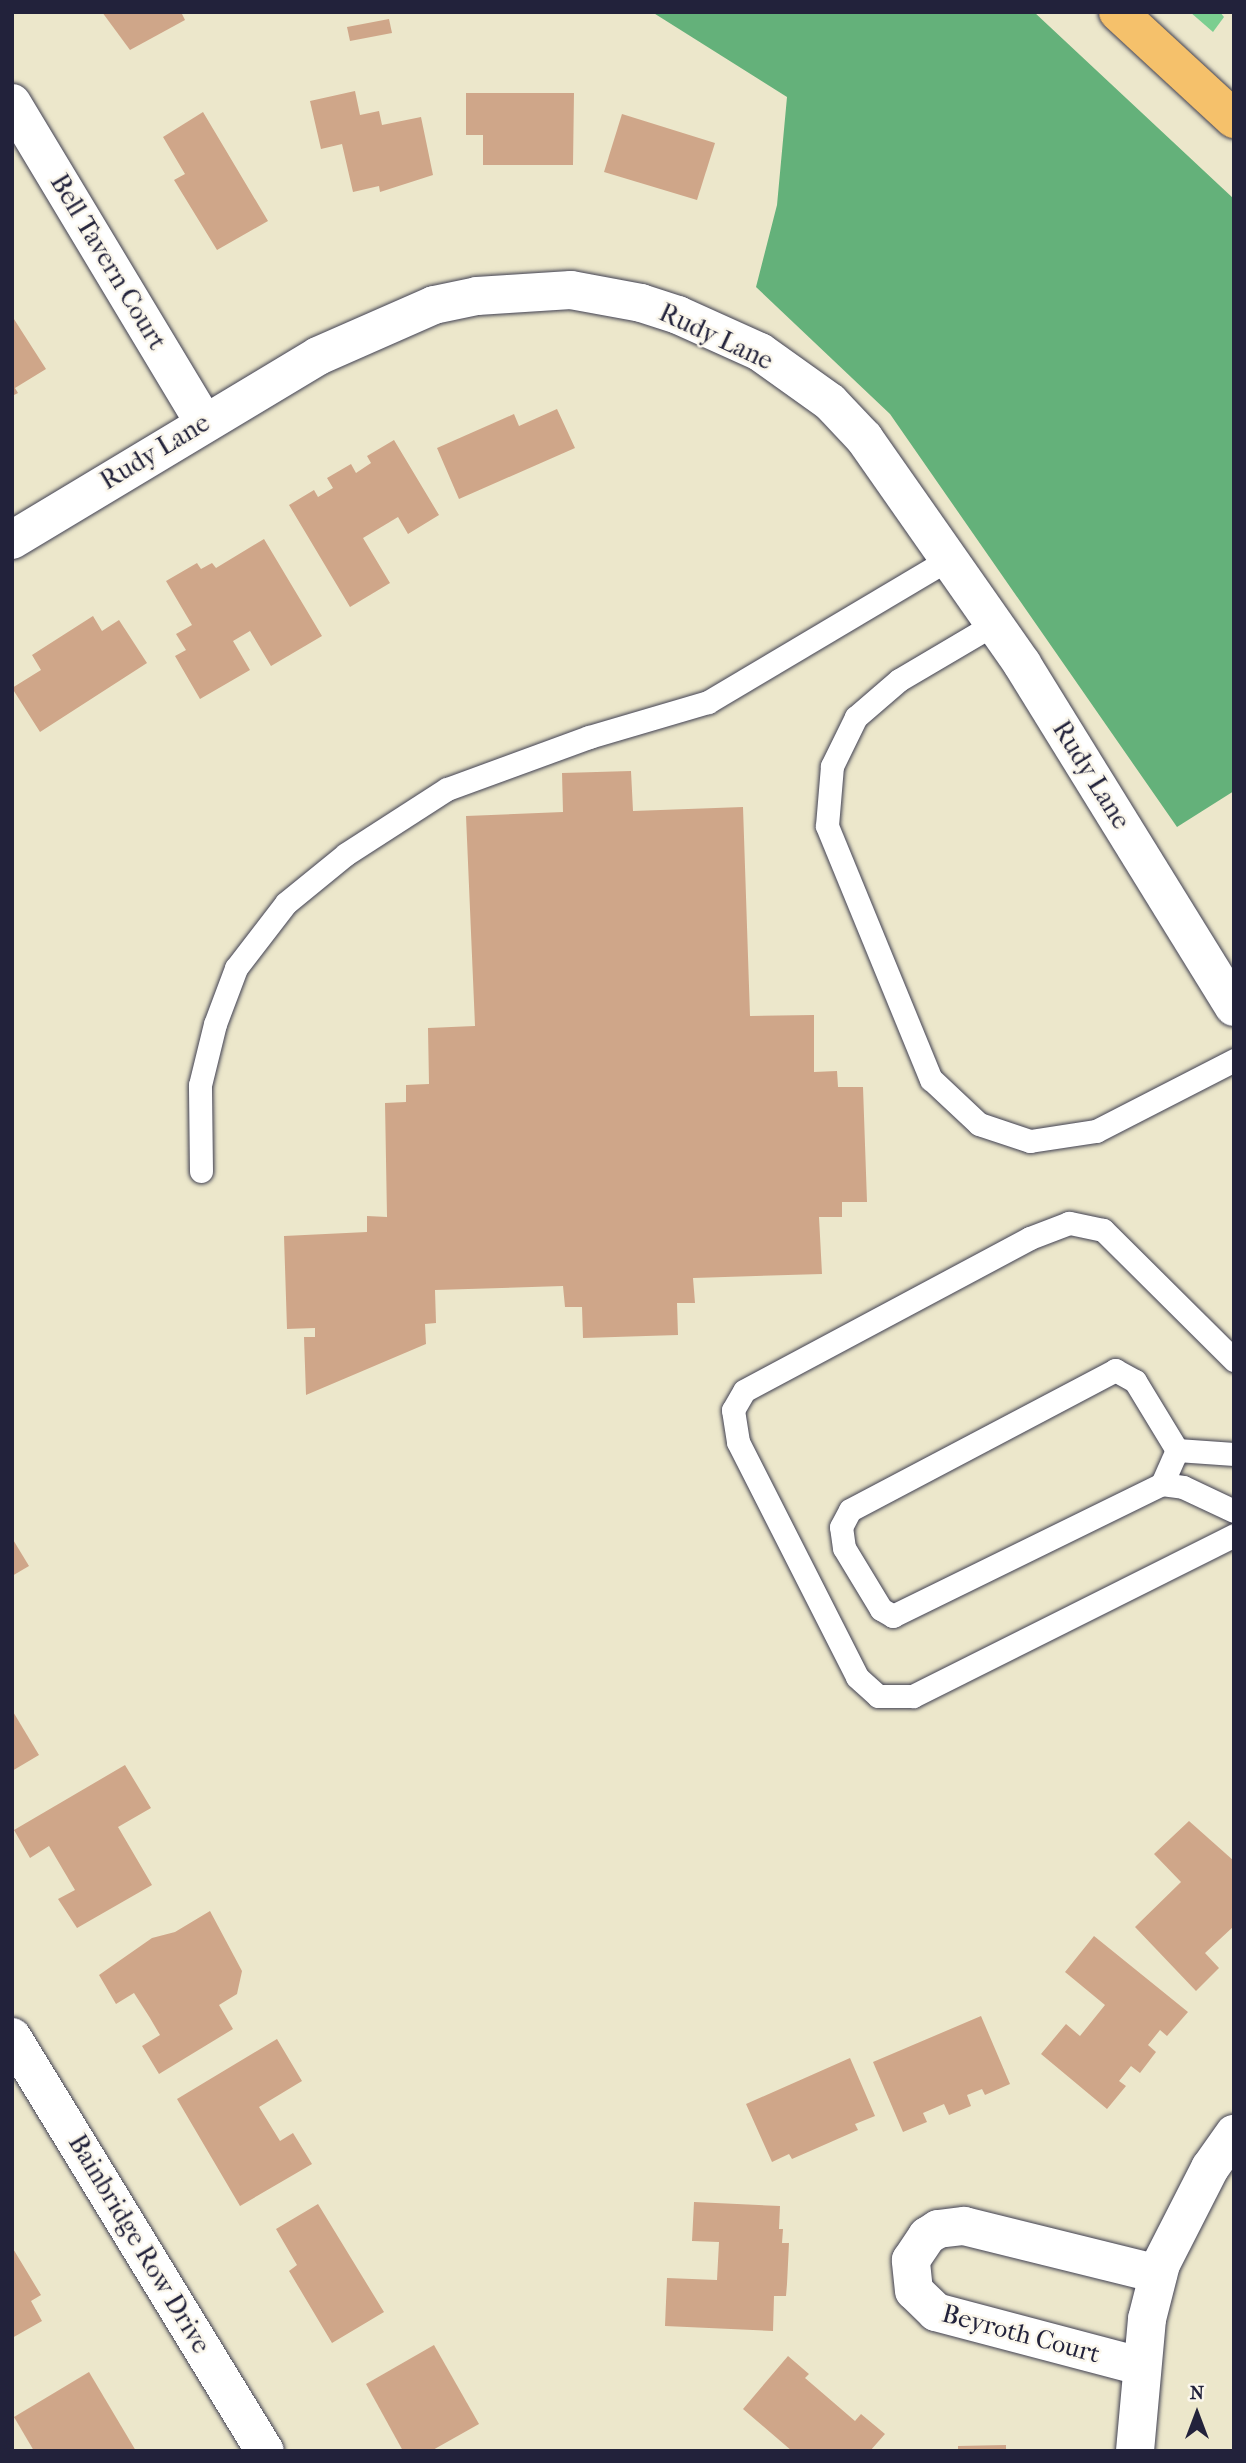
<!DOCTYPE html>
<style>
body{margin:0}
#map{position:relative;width:1246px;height:2463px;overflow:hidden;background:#ece7cb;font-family:"IM FELL French Canon",serif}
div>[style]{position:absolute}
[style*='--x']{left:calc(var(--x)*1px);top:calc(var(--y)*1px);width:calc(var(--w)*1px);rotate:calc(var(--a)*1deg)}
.green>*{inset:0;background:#7bce90}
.forest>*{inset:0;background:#64b17a}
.building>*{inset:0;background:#cfa689}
.roads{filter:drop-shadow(0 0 2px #404051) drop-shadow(0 0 2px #404051)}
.service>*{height:23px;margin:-11.5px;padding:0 11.5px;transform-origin:11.5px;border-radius:11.5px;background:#fff}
.minor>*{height:38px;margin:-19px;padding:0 19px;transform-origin:19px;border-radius:19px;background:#fff}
.motorway>*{height:38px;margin:-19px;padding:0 19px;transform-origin:19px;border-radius:19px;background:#f5c16b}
span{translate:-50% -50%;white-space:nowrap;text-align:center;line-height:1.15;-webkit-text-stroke:5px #fbf7ec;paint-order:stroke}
.street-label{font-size:26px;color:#22223b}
.frame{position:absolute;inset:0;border:14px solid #22223b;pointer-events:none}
.north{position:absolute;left:1162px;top:2379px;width:70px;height:70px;-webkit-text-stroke:5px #fbf7ec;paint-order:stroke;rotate:0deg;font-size:19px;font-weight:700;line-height:28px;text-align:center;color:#22223b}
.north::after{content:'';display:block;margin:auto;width:24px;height:32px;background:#22223b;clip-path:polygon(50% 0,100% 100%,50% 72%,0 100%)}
</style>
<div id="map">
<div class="green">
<div style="clip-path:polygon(1190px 12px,1220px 12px,1224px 17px,1213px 32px)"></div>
</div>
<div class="forest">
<div style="clip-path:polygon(652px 12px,1034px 12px,1234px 199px,1234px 791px,1177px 827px,890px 414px,756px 287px,777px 205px,787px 97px)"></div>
</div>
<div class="building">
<div style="clip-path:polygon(102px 12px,181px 12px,185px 20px,130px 50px)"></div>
<div style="clip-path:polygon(389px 19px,392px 33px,350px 41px,347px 27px)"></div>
<div style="clip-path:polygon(355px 91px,360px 115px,379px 111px,382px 125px,421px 117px,433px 175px,380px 192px,379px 186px,353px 192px,342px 144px,321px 149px,310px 101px)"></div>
<div style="clip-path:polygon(466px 93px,574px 93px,573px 165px,483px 165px,483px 135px,466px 135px)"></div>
<div style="clip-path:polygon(203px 112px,268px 221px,217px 250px,174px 180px,185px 174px,163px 137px)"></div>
<div style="clip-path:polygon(622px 114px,715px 143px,697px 200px,604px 172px)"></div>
<div style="clip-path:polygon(12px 316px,46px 369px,15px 388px,18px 393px,12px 396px)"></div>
<div style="clip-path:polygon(557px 409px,575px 448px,459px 499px,437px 448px,514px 414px,519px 426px)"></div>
<div style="clip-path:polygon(394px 440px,439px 515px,408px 534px,398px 517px,363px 538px,390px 583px,350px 607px,289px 505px,314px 490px,318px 497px,333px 488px,327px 478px,351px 464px,356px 473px,371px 463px,367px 456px)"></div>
<div style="clip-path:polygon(264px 539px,322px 636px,271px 666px,250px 631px,233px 641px,250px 670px,200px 699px,175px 656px,186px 650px,176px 634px,192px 625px,166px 581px,197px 563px,201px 569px,212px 563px,216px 568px)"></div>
<div style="clip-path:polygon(93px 616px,102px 631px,119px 620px,147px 663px,40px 732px,12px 688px,41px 670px,32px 655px)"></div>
<div style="clip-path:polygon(631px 771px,633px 811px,743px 807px,750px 1016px,814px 1015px,814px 1072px,837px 1071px,838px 1087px,863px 1087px,867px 1202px,842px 1202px,842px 1217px,819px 1217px,822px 1274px,693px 1278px,695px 1303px,677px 1303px,678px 1335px,583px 1338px,582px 1307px,565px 1307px,563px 1286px,435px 1290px,436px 1323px,425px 1324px,426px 1344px,306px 1395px,304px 1337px,315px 1337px,315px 1328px,287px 1329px,284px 1236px,367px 1232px,367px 1216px,387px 1217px,385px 1103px,406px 1102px,406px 1085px,429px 1084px,428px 1028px,475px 1026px,466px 816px,563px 812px,562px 773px)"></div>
<div style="clip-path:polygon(12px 1538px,29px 1566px,12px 1576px)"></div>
<div style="clip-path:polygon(12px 1710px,39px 1755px,12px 1771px)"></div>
<div style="clip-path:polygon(125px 1765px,151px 1808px,118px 1827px,152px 1885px,77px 1928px,58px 1899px,75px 1890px,49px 1846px,30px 1858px,14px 1830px)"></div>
<div style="clip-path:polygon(1189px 1821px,1234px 1861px,1234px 1926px,1205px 1953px,1219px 1968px,1196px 1991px,1135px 1927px,1181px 1882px,1154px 1854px)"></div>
<div style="clip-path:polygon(210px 1911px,242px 1971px,237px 1994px,219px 2005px,233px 2029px,159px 2074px,142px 2046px,160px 2035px,150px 2018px,134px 1993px,116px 2004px,99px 1975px,152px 1938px,175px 1932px)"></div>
<div style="clip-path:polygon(1094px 1936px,1188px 2012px,1167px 2036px,1160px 2030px,1148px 2045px,1156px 2052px,1140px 2073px,1131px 2066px,1119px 2081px,1126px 2086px,1107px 2109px,1041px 2054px,1066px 2024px,1080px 2036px,1105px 2005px,1065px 1972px)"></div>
<div style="clip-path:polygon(981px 2016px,1010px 2084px,985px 2095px,982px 2089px,967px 2095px,971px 2106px,949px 2115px,944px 2104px,923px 2113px,927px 2122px,903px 2132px,873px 2062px)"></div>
<div style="clip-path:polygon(277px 2039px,302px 2081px,259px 2107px,280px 2141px,293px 2133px,312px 2164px,240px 2206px,177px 2099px)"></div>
<div style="clip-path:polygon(850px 2058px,875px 2116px,855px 2124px,858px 2130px,792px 2159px,789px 2154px,772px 2162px,746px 2104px)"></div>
<div style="clip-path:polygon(694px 2202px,780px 2206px,779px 2229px,783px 2229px,782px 2243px,789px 2243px,787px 2284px,786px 2296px,774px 2296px,773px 2331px,665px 2326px,667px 2278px,717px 2280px,719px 2242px,692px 2241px)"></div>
<div style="clip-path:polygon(318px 2204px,384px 2312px,332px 2343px,289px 2271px,297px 2265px,276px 2229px)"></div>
<div style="clip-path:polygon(12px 2247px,41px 2295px,31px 2301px,42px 2321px,12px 2338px)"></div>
<div style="clip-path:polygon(434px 2345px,479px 2424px,431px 2451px,403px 2451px,366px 2384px)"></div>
<div style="clip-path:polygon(788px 2356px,809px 2374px,805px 2378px,855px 2421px,861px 2414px,885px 2434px,870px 2451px,792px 2451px,743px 2409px)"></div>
<div style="clip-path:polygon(89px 2372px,136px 2451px,34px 2451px,14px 2417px)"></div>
<div style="clip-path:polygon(1006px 2445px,1006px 2451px,958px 2451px,958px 2446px)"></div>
</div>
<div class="roads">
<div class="service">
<div style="--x:994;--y:624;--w:110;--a:149.5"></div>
<div style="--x:899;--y:680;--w:57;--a:139.3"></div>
<div style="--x:856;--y:717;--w:55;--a:116.1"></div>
<div style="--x:832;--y:766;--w:60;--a:94.8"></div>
<div style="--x:827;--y:826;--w:274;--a:67.7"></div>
<div style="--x:931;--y:1079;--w:66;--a:43.2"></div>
<div style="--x:979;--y:1124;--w:54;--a:18.4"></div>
<div style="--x:1030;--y:1141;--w:67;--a:-8.6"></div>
<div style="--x:1096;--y:1131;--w:155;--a:-27.2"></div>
<div style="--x:201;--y:1171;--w:86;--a:-90.7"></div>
<div style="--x:200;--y:1085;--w:63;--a:-76.2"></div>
<div style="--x:215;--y:1024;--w:60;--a:-69.4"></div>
<div style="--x:236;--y:968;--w:82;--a:-52.4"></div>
<div style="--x:286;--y:903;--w:77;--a:-39.2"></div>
<div style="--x:346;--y:854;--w:120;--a:-32.8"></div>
<div style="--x:447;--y:789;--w:151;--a:-20.1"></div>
<div style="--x:589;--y:737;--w:124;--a:-16.4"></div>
<div style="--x:708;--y:702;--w:280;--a:-30.7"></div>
<div style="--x:1234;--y:1360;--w:185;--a:-135.2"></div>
<div style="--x:1103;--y:1230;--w:35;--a:-168"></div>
<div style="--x:1069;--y:1223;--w:42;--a:159"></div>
<div style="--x:1030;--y:1238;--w:324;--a:151.9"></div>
<div style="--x:744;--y:1391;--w:22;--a:120"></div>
<div style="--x:733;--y:1410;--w:32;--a:81"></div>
<div style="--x:738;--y:1442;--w:263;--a:63.1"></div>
<div style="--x:857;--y:1677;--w:28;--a:42"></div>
<div style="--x:878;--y:1696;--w:35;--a:0"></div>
<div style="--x:913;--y:1696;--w:359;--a:-26.6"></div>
<div style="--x:1177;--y:1450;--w:37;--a:114"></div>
<div style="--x:1162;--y:1484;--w:300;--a:153.9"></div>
<div style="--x:893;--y:1616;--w:14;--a:-150"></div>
<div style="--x:881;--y:1609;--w:71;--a:-121.2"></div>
<div style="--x:844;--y:1548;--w:21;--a:-98"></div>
<div style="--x:841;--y:1527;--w:19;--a:-62"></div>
<div style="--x:850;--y:1510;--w:300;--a:-27.8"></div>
<div style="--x:1115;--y:1370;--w:23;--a:29"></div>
<div style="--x:1135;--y:1381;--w:81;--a:58.7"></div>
<div style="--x:1177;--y:1450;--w:57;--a:4"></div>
<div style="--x:1162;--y:1484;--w:21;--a:8"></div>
<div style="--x:1183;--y:1487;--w:56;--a:25.2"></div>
</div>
<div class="minor">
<div style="--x:12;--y:103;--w:372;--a:59"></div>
<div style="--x:12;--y:540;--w:357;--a:-31"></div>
<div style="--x:318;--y:356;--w:127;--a:-23.7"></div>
<div style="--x:434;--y:305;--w:44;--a:-11.8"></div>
<div style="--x:477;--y:296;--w:94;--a:-3.7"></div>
<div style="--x:571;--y:290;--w:71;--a:10.5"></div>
<div style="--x:641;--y:303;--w:39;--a:18"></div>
<div style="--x:678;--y:315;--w:90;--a:24.3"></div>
<div style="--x:760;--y:352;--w:86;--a:35.5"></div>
<div style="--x:830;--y:402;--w:50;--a:46.6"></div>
<div style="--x:864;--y:438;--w:276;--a:55"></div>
<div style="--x:1022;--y:664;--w:403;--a:58.3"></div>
<div style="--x:12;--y:2037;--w:485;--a:58.6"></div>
<div style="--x:1140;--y:2366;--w:211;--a:-165.2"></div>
<div style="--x:936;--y:2312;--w:30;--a:-136"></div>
<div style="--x:914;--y:2291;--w:31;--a:-96"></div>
<div style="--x:911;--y:2260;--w:29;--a:-56"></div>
<div style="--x:927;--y:2236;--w:13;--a:-32"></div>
<div style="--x:938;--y:2229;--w:26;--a:-7"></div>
<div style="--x:964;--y:2226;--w:200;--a:13.9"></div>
<div style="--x:1135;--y:2451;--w:133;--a:-84.8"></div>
<div style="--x:1147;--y:2319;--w:57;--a:-75.7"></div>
<div style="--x:1161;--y:2264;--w:108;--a:-63"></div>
<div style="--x:1210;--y:2168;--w:42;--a:-54.8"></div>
</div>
<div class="motorway">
<div style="--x:1118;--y:12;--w:158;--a:42.7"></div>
</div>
</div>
<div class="street-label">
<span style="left:108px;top:262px;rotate:59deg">Bell Tavern Court</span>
<span style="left:716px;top:337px;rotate:25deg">Rudy Lane</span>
<span style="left:155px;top:452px;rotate:-31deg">Rudy Lane</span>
<span style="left:1091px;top:775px;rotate:58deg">Rudy Lane</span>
<span style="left:139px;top:2244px;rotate:59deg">Bainbridge Row Drive</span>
<span style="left:1021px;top:2334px;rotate:15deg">Beyroth Court</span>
</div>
<div class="frame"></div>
<div class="north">N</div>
</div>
